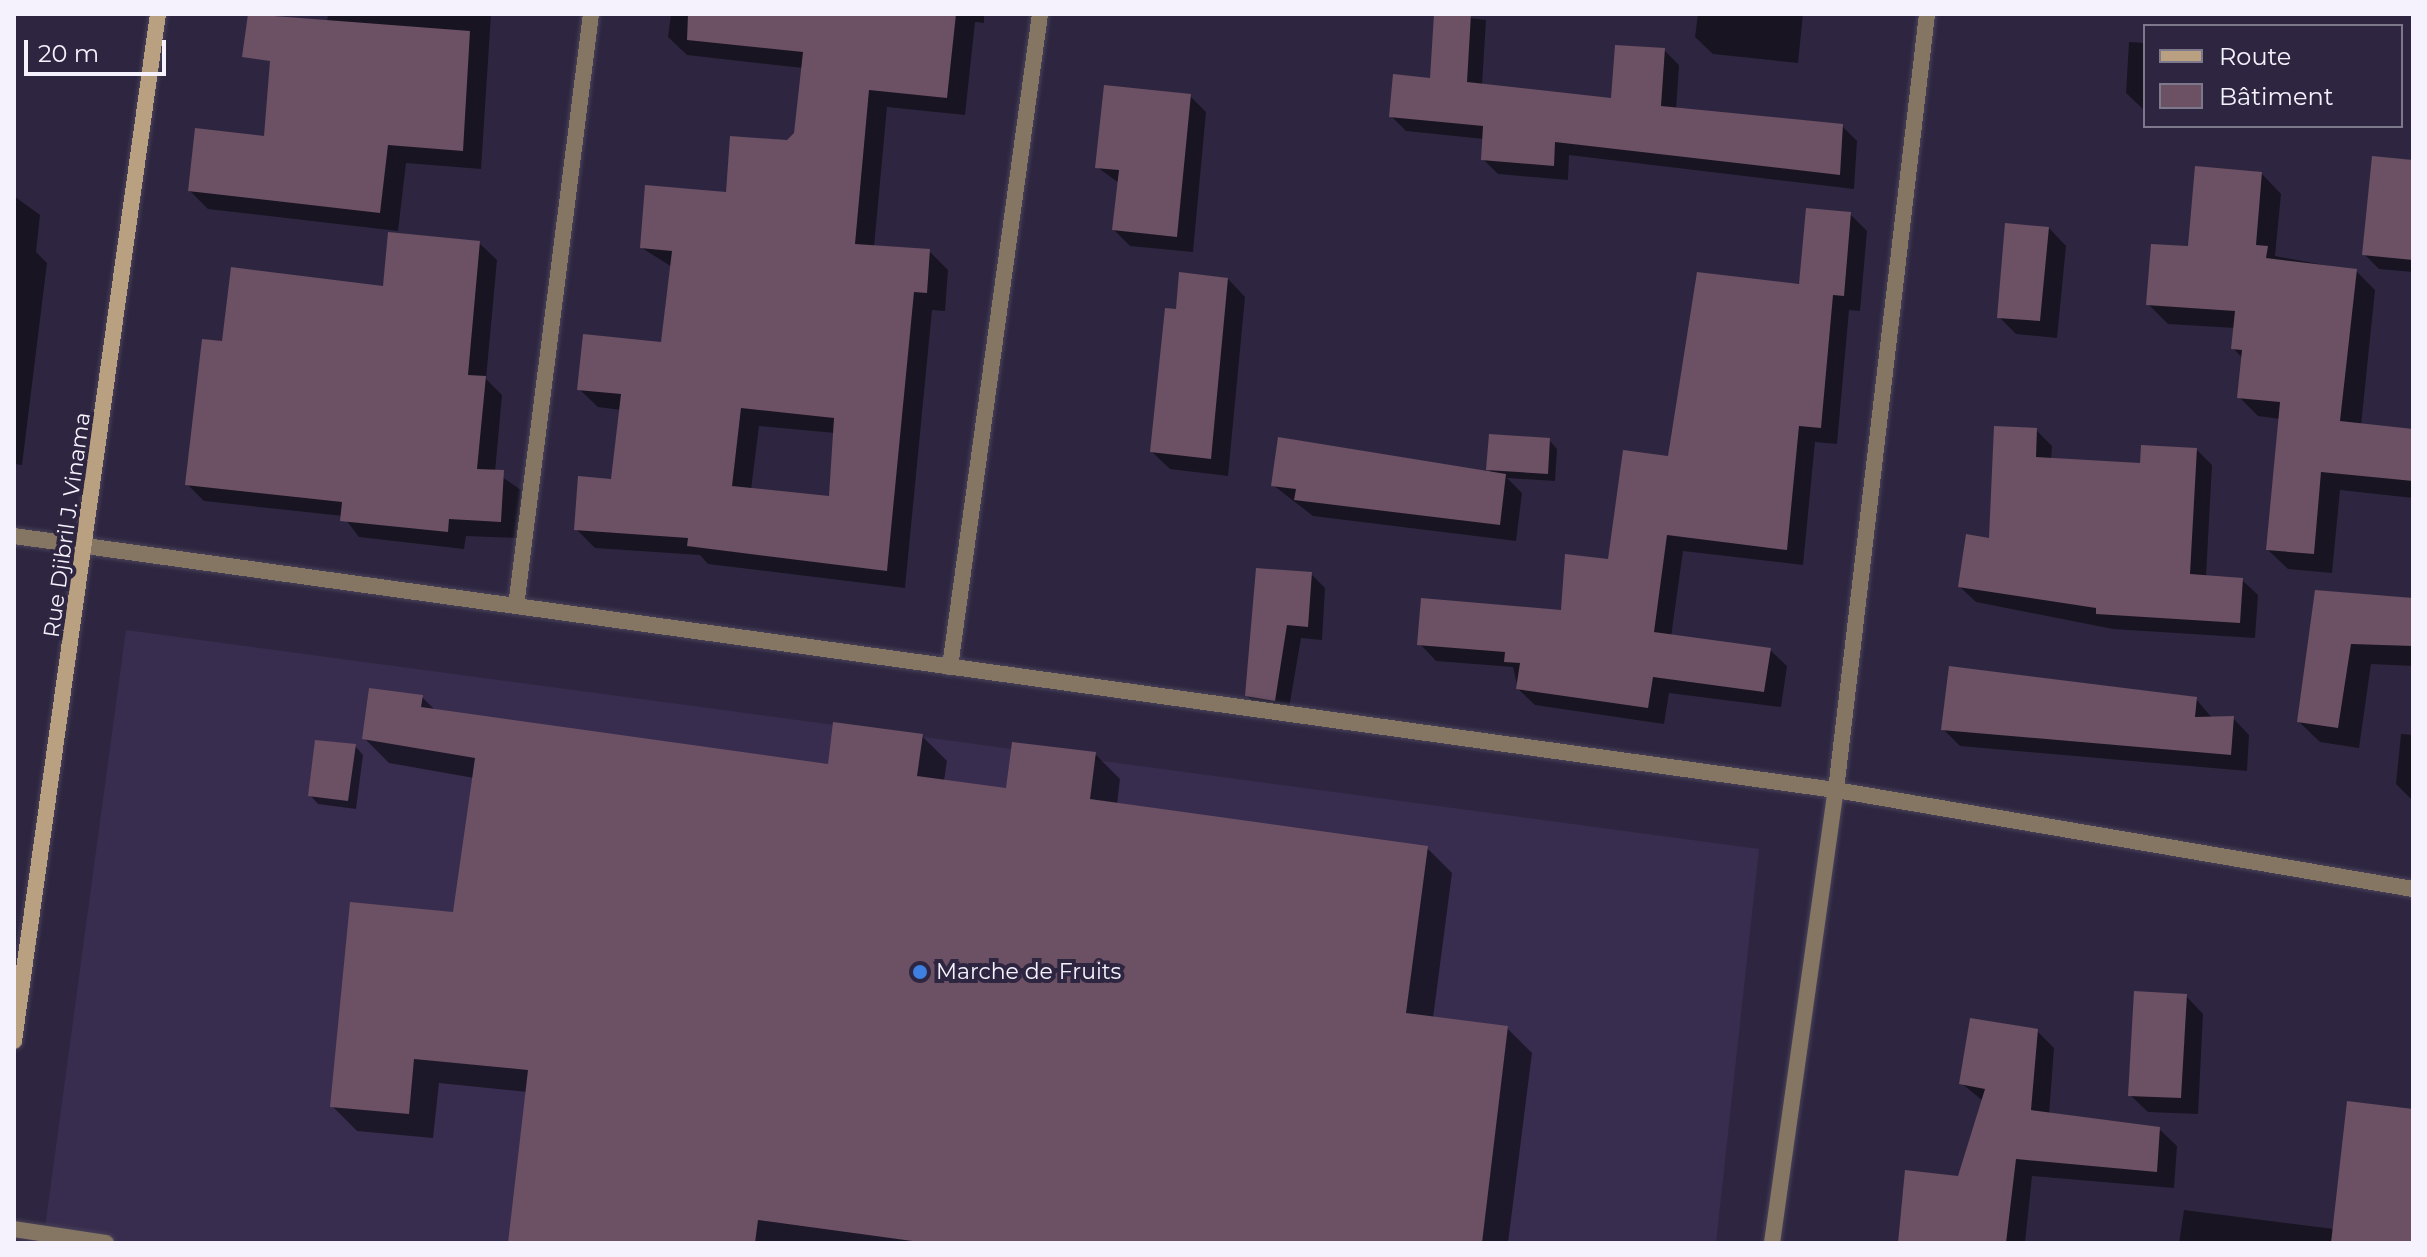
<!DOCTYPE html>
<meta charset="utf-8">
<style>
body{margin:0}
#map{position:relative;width:2427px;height:1257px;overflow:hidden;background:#2e2640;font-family:Montserrat,sans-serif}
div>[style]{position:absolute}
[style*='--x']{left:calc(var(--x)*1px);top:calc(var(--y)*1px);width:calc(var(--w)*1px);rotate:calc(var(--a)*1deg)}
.built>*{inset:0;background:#382d4e}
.shadow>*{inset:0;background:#0007}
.building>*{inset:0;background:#6c5064}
.roads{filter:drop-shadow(0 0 2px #4a435a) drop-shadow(0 0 2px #4a435a)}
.lane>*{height:16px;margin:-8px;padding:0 8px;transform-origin:8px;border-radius:8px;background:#857663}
.street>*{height:16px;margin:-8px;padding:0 8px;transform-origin:8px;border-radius:8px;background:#857663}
.secondary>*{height:16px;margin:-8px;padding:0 8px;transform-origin:8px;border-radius:8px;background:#b9a081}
.dots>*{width:22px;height:22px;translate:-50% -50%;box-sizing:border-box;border:4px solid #2e2640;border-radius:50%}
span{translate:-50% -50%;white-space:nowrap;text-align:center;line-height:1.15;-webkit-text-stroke:8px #2e2640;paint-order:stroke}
.street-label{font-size:22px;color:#f5f2fd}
.poi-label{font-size:22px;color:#f5f2fd}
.left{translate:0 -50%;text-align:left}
.frame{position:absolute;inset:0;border:16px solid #f5f2fd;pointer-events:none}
.legend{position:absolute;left:2143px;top:24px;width:260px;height:104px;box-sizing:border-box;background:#2e2640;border:2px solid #7e788c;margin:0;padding:10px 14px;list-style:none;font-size:24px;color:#f5f2fd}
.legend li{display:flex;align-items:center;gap:16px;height:40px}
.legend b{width:40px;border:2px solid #7e788c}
.scale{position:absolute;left:24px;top:40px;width:142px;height:36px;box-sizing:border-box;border:4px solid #f5f2fd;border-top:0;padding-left:10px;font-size:24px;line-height:28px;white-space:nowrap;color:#f5f2fd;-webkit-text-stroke:6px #2e2640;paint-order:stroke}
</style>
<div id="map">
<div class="built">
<div style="clip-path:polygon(126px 630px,1759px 849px,1716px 1243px,43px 1243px)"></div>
</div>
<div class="shadow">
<div style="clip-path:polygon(328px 14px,491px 14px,481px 169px,406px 163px,398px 231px,208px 209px,190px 191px,310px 167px)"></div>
<div style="clip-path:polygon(evenodd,671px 14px,984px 14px,984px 23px,975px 22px,965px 115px,887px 107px,874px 247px,929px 251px,948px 270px,945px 311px,932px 310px,905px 588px,708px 564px,700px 555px,595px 548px,576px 529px,613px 481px,621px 410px,598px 407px,579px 389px,663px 344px,672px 267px,642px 248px,728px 194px,796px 134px,803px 68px,687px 55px,668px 37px,671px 14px,759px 426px,835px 433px,831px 499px,751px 490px,759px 426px)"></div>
<div style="clip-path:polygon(1436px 14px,1486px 20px,1482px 85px,1613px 100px,1664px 50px,1679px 65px,1676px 110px,1842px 126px,1857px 141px,1854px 189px,1569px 155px,1568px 180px,1498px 174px,1483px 159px,1484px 139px,1406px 131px,1391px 116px,1432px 80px)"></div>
<div style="clip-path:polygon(1698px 14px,1803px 14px,1798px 63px,1713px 54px,1695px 37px)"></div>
<div style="clip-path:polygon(2129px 42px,2145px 43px,2145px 111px,2126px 93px)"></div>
<div style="clip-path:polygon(1190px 96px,1206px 112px,1193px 252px,1130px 246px,1114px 230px,1119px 183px,1097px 167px)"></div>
<div style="clip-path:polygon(2413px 162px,2413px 272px,2379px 269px,2364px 254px)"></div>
<div style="clip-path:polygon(2262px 174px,2281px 194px,2275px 256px,2356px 271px,2375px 290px,2361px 426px,2413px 431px,2413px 498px,2340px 490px,2332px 573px,2288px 569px,2268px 550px,2280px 419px,2258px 416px,2239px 397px,2243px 359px,2233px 348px,2235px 328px,2168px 324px,2148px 304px)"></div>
<div style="clip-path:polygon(14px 196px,40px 215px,36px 252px,47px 263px,22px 465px,14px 464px)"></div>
<div style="clip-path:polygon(1850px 214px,1867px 231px,1860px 311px,1849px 310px,1837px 444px,1815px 442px,1803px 565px,1683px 551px,1671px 637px,1770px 650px,1787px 666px,1781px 707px,1669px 693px,1664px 724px,1535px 705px,1518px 689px,1513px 667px,1436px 661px,1420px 644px,1563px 613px,1610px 561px,1669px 458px)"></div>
<div style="clip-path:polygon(2049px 228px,2066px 246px,2057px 338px,2016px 334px,1999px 317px)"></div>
<div style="clip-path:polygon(479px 243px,497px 260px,486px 379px,502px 395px,495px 472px,521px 490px,518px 538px,466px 536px,464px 549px,359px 537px,343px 516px,204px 501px,187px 484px,224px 343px,385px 288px)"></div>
<div style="clip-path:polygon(1228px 279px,1245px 297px,1228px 476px,1170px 469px,1152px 452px,1178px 311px)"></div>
<div style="clip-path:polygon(2036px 430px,2052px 446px,2051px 460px,2142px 465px,2197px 450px,2212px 465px,2206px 577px,2242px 580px,2258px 595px,2255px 638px,2113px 629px,1976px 602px,1960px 587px,1991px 540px)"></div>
<div style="clip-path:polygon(1549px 440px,1557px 449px,1555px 481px,1507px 478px,1522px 493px,1516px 541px,1313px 516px,1273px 485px,1493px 474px,1488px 469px)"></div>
<div style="clip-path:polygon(1311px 574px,1325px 588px,1322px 640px,1301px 638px,1288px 714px,1261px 710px,1247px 696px)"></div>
<div style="clip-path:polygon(2317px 592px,2413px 602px,2413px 666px,2371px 664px,2359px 748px,2320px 742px,2299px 722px)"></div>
<div style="clip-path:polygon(422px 697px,437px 712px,829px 766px,922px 736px,947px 761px,944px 781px,1008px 790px,1095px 754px,1120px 779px,1117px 805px,1427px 848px,1452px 873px,1433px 1018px,1507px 1028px,1532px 1053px,1508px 1243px,511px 1243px,528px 1092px,439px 1083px,433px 1138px,357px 1131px,332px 1106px,455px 914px,474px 778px,389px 763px,364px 738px)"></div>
<div style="clip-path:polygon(2196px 699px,2213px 719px,2233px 718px,2249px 735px,2247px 771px,1960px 746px,1943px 729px)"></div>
<div style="clip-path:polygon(2401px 734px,2413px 735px,2413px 801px,2396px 784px)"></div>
<div style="clip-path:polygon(355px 746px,363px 755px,356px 809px,318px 804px,310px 795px)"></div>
<div style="clip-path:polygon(2186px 996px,2203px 1014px,2198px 1114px,2148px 1112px,2130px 1095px)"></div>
<div style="clip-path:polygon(2037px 1031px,2054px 1048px,2049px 1115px,2159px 1129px,2177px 1146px,2174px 1188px,2032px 1176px,2025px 1243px,1900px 1243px,1960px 1178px,1983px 1101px,1961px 1083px)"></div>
<div style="clip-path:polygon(2413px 1111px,2413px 1243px,2179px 1243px,2184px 1210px,2334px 1229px)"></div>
</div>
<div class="building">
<div style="clip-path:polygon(248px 14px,470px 31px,463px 151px,388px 145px,380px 213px,188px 191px,195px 128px,264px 136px,270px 61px,242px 57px)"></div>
<div style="clip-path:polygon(evenodd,688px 14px,956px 14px,947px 98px,869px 90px,855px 244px,930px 249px,927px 293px,914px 292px,887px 571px,687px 546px,688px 538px,574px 530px,578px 476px,611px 479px,621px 394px,577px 390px,583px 334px,661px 342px,672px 251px,640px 248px,645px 185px,726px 192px,730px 136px,787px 140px,794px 133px,803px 52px,687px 40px,688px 14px,741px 408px,834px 418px,829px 496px,732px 486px,741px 408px)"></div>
<div style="clip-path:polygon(1434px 14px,1471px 14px,1467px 82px,1611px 98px,1615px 45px,1665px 48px,1661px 106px,1843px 124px,1840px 175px,1555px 142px,1554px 166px,1481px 160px,1483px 126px,1389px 117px,1393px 74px,1430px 78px)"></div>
<div style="clip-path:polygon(1104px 85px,1191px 94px,1177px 237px,1112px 230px,1119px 170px,1095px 168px)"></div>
<div style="clip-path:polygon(2372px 156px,2413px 160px,2413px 260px,2362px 255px)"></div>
<div style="clip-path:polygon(2195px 166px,2262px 172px,2256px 245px,2268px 246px,2266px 258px,2357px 269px,2340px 421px,2413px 429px,2413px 481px,2321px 472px,2314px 554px,2266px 550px,2280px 402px,2237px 398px,2242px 350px,2231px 349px,2235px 311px,2146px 305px,2151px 244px,2188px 246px)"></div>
<div style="clip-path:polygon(1806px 208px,1851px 212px,1844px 296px,1833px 295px,1821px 428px,1799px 426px,1787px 550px,1667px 535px,1654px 632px,1771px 648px,1764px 692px,1653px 677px,1648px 708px,1516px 689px,1520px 663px,1504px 662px,1505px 652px,1417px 645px,1421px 598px,1561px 610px,1565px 554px,1608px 559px,1623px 450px,1668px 456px,1697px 272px,1799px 284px)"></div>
<div style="clip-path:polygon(2005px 223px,2049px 227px,2040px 321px,1997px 318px)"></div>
<div style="clip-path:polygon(388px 232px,480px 241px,468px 375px,486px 376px,477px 469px,504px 470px,501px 522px,449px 519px,448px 532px,340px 521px,342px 502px,185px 485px,202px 339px,222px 341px,231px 267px,383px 286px)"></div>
<div style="clip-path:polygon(1179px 272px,1228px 278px,1211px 459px,1150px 452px,1165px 308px,1176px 309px)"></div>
<div style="clip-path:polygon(1994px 426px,2037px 428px,2036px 457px,2140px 463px,2141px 445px,2197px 448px,2190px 574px,2243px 578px,2240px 623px,2096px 614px,2096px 608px,1958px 587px,1966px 534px,1989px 538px)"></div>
<div style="clip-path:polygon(1489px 434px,1550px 438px,1548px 474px,1486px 470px)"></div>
<div style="clip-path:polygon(1278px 437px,1506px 474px,1500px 525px,1294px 500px,1296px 489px,1271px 486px)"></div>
<div style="clip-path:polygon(1256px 568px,1312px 572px,1308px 627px,1287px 625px,1275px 701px,1245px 696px)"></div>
<div style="clip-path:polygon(2315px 590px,2413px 598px,2413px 646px,2351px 644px,2338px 728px,2297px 722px)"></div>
<div style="clip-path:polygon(1949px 666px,2197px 697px,2195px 717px,2234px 716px,2231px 755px,1941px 730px)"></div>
<div style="clip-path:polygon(369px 688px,423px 695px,421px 707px,828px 764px,833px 722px,923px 734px,917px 776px,1006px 788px,1012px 742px,1096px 752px,1090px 799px,1428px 846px,1406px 1013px,1508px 1026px,1482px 1243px,927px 1243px,758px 1220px,755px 1243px,508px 1243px,528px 1070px,414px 1059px,409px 1114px,330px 1107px,350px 902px,453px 912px,475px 758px,362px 739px)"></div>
<div style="clip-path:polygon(315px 740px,356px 744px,348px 801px,308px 796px)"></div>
<div style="clip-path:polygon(2134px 991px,2187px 994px,2181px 1098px,2128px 1096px)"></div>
<div style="clip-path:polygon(1970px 1018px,2038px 1029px,2031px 1110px,2160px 1127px,2157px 1172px,2016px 1159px,2006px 1243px,1898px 1243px,1905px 1170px,1958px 1176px,1985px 1089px,1959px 1084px)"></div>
<div style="clip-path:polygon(2347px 1101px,2413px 1109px,2413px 1243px,2331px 1243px)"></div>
</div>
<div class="roads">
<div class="lane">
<div style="--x:14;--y:1229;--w:93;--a:8.7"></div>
</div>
<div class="street">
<div style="--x:14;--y:536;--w:1840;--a:7.94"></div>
<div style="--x:1836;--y:790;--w:585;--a:9.74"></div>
<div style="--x:516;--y:606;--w:597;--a:-82.78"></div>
<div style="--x:950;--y:667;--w:659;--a:-82.15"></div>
<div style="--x:1772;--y:1243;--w:457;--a:-82"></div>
<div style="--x:1836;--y:790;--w:781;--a:-83.31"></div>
</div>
<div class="secondary">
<div style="--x:14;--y:1041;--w:1037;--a:-82.02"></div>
</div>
</div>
<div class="dots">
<div style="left:920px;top:972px;background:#3f7fe0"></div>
</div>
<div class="street-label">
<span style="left:67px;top:525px;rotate:-82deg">Rue Djibril J. Vinama</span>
</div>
<div class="poi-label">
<span class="left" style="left:936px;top:972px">Marche de Fruits</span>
</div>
<div class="frame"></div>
<ul class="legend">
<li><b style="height:10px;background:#b9a081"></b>Route</li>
<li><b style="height:22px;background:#6c5064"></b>Bâtiment</li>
</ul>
<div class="scale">20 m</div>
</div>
